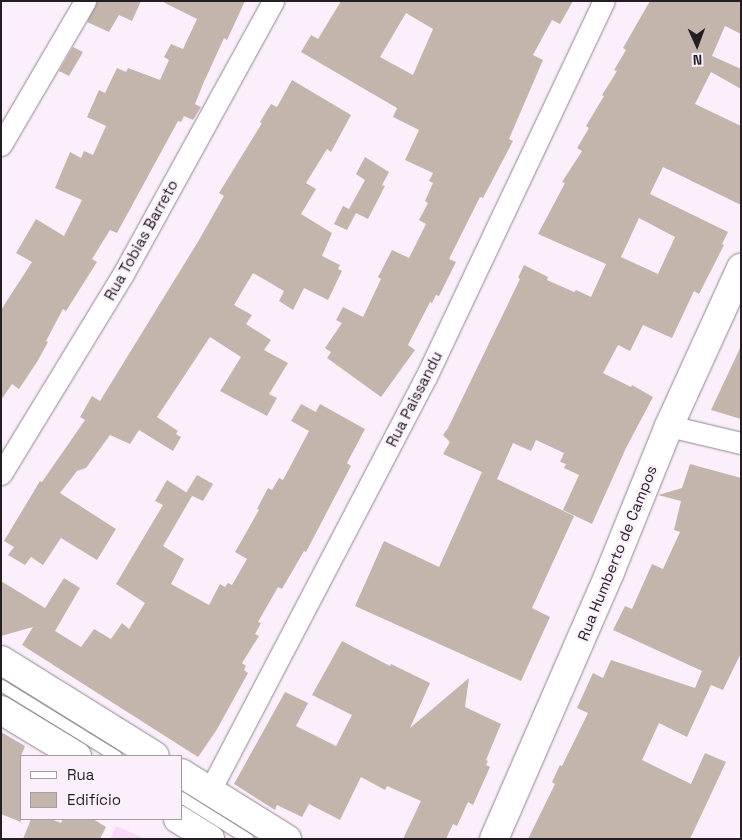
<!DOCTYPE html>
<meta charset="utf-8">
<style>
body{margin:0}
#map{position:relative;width:742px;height:840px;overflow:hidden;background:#fbeffb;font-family:"Space Grotesk",sans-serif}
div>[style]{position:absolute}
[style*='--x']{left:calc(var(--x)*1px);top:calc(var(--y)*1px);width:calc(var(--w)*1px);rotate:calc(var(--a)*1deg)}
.green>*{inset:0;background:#f9d7fa}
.building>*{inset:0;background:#c4b5ac}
.roads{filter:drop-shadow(0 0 1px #908591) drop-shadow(0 0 1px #908591)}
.service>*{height:11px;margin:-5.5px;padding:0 5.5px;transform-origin:5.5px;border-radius:5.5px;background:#fff}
.minor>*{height:21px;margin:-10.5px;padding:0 10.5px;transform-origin:10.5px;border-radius:10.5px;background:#fff}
.tertiary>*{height:28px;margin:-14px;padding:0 14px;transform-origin:14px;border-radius:14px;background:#fff}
.primary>*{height:28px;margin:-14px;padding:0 14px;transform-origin:14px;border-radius:14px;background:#fff}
span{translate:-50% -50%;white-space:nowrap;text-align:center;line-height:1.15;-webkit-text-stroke:4.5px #fbeffb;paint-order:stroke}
.street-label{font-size:15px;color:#221e23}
.frame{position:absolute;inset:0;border:2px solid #221e23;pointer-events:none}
.legend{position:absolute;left:20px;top:755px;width:162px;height:65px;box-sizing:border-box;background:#fbeffb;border:1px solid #a49ba5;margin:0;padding:6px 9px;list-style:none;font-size:15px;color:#221e23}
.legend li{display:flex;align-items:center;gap:10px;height:25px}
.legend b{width:25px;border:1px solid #a49ba5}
.north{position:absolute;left:672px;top:20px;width:50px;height:50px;-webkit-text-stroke:4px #fbeffb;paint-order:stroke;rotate:178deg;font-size:14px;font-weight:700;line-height:20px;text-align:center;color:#221e23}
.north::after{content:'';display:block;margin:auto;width:18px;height:22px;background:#221e23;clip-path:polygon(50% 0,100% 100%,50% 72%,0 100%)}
</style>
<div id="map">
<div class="green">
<div style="clip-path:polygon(116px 826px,144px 838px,145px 839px,110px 839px)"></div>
</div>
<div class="building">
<div style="clip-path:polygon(97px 1px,141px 1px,132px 21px,119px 15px,109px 32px,87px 22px)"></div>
<div style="clip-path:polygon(161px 1px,245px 1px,227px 40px,224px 38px,203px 84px,195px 104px,201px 107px,193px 120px,184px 116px,181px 122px,178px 121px,117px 233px,110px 230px,92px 259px,97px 262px,66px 311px,63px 309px,46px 341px,48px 342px,37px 362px,19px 389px,12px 384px,1px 400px,1px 310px,32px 262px,16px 253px,36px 219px,64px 236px,82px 200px,55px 188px,70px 152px,81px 158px,84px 151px,93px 155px,106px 126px,87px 117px,99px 90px,105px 93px,117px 68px,126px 72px,128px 68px,160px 80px,169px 60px,164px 57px,171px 44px,183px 49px,197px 19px)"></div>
<div style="clip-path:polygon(evenodd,341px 1px,573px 1px,560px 24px,552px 20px,533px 55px,543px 60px,509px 139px,513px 141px,483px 198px,480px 197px,449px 259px,456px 262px,439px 296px,436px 295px,432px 303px,430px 302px,408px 345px,415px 350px,381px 397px,327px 358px,331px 352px,325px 348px,342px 323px,336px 320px,343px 307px,363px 317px,381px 279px,378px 277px,392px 250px,409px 258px,426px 224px,419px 220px,428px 203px,425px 201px,433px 183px,429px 181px,433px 173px,405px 160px,419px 130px,393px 117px,397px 108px,301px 52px,311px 35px,318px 39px,341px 1px,406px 13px,433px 29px,413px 75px,380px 57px,406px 13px)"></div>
<div style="clip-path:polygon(evenodd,650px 1px,741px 1px,741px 34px,725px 26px,712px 56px,741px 69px,741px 89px,711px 72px,695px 104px,741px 126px,741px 205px,663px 167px,650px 194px,728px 232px,722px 244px,724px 245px,699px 294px,694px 291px,672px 338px,643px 325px,630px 351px,618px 345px,603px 373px,631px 387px,632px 385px,653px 397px,626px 448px,592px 524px,563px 510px,579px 475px,564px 468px,566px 464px,560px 462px,564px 453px,536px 440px,531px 451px,513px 443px,497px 479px,574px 516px,532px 608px,550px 617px,521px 681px,355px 606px,384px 541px,439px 567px,482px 472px,443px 454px,450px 442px,443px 435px,448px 428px,520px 279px,518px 278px,524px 265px,548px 277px,547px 280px,574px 292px,576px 290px,591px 297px,606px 264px,538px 234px,565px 183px,562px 182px,582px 151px,577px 148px,589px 128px,586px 126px,604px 96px,602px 95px,617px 71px,614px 70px,626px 50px,623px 48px,650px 1px,639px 218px,675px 237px,658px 274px,621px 257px,639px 218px)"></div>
<div style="clip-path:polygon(73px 47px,83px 52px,69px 76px,59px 71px)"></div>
<div style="clip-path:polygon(292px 80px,351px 115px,331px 152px,327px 149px,306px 183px,316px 189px,301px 214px,332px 233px,322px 256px,340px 265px,338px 269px,342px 271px,328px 300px,304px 288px,293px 310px,279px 301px,284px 291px,253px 273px,234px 305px,252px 315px,246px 324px,271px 340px,264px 350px,288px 363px,269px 394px,277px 398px,267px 416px,220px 391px,241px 357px,210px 337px,157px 417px,178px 431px,176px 434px,181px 437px,173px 451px,139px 430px,130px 444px,110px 435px,86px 468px,77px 471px,60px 493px,116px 529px,97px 560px,61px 538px,43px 565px,31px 557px,25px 565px,8px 555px,14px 547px,4px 541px,40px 481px,42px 482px,85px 420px,80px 417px,92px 396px,100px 401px,199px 240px,224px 196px,219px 193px,262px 123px,260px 122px,271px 104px,277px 107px)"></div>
<div style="clip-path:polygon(365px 157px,389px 172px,382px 185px,385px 186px,368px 219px,356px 213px,347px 230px,334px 224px,343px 206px,349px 209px,365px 180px,356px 174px)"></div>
<div style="clip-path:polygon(741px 346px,741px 419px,711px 410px)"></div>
<div style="clip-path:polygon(301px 404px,316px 412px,320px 404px,365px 429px,347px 463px,351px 466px,306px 552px,304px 551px,282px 589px,278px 587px,258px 622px,261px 623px,255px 634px,259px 636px,242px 663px,246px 666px,244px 670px,248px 673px,216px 731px,198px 757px,22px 645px,33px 627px,1px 636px,1px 581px,45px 608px,64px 578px,80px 588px,55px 631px,81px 647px,94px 629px,111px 639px,122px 623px,129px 629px,145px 603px,116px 584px,163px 505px,155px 501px,167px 480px,192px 496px,163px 546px,184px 559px,171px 584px,209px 605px,220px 584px,225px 587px,228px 583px,232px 585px,247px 559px,235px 552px,259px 510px,257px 509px,268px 488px,272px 490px,279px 478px,283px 480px,309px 431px,291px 421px)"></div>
<div style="clip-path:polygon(690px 464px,741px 478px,741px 653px,723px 690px,711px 685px,687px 737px,659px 723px,642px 760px,691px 784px,705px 753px,726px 762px,690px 839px,528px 839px,555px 784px,552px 782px,560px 765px,562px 766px,588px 713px,577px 708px,593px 673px,603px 678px,611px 660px,695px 688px,702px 671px,613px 630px,625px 606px,632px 609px,652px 564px,663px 569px,680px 532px,674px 530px,681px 501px,658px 495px,682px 488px)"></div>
<div style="clip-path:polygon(197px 475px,213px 484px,203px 501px,186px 493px)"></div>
<div style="clip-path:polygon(342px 641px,390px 666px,391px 664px,430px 683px,410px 728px,469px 678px,465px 707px,501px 724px,486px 760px,488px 761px,486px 765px,490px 767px,473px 805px,468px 802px,457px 826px,453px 824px,446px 839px,403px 839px,421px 801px,387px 786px,385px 790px,361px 777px,340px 820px,309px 804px,302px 817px,277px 805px,275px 810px,234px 784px,285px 692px,308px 703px,296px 726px,336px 746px,352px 715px,312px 695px)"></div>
<div style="clip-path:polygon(1px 732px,25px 746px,21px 756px,21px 822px,1px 814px)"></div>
<div style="clip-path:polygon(31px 819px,51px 819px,61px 823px,63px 819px,93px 819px,106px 827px,100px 839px,23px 839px)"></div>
</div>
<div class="roads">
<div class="service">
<div style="--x:1;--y:685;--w:135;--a:31.7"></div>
<div style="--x:181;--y:797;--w:79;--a:32.1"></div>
</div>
<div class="minor">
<div style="--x:1;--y:145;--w:167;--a:-59.7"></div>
<div style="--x:669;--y:426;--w:74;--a:13.3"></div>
<div style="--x:1;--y:474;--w:232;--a:-58.6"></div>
<div style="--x:122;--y:276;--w:314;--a:-61.2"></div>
<div style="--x:210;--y:790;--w:466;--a:-62.4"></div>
<div style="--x:426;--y:377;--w:416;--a:-64.7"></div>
</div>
<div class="tertiary">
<div style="--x:494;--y:839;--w:291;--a:-66.5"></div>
<div style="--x:610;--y:572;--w:157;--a:-68"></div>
<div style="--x:669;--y:426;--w:174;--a:-65.5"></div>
</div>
<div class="primary">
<div style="--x:1;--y:660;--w:181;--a:31.9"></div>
<div style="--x:1;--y:710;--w:89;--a:31.2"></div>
<div style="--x:181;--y:773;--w:125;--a:31.9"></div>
<div style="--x:178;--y:819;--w:38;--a:32"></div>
</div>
</div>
<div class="street-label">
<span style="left:141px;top:240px;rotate:-61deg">Rua Tobias Barreto</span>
<span style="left:414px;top:399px;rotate:-63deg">Rua Paissandu</span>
<span style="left:617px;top:553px;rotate:-68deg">Rua Humberto de Campos</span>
</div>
<div class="frame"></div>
<ul class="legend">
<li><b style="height:6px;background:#fff"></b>Rua</li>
<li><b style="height:14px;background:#c4b5ac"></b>Edifício</li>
</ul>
<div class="north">N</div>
</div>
